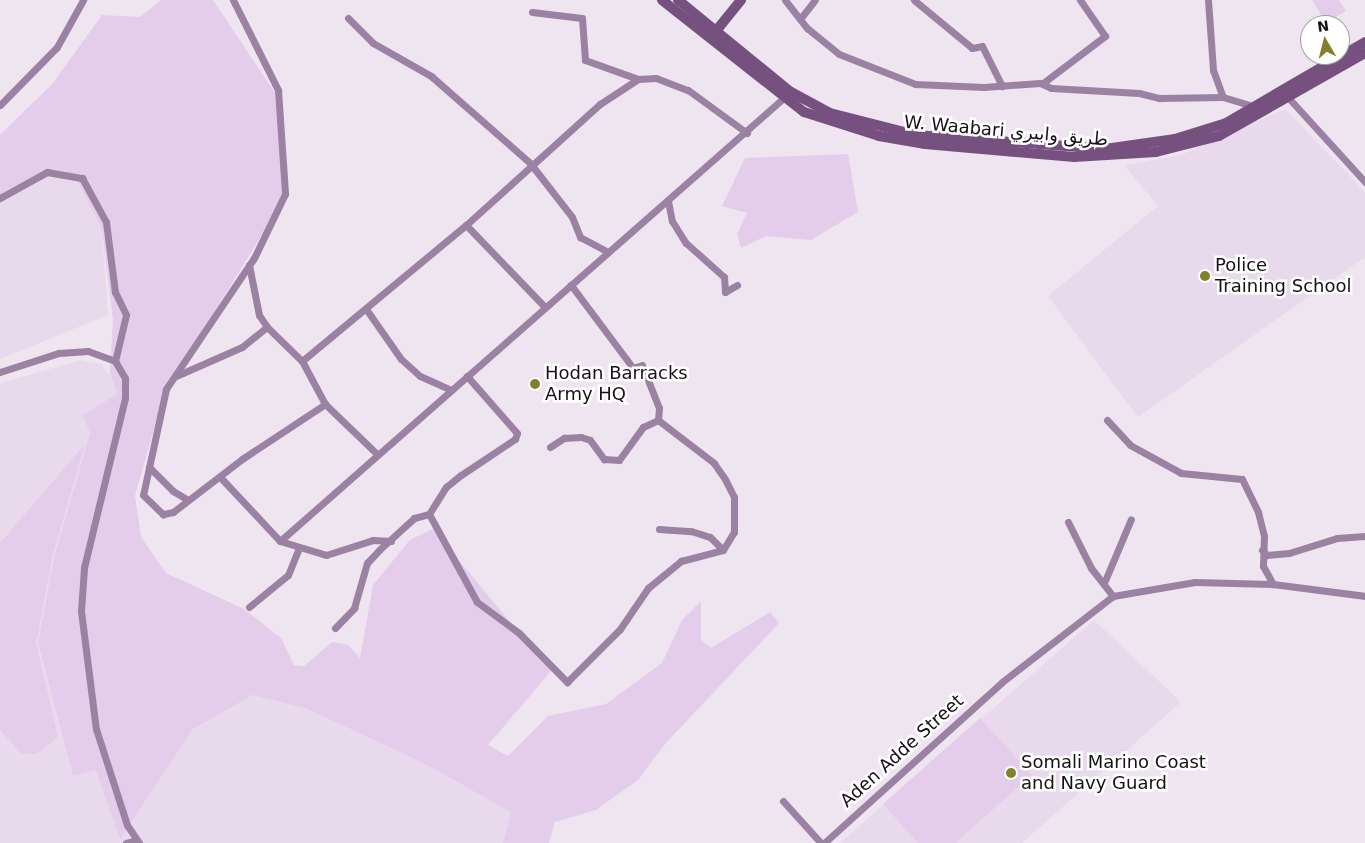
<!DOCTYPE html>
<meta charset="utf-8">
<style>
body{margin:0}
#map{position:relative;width:1365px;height:843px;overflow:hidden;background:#efe5f1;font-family:"DejaVu Sans",Vazirmatn,sans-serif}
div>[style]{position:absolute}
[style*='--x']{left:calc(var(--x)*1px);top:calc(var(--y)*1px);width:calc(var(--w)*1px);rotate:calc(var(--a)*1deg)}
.built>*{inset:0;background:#e8d9ec}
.green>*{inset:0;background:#e4cdea}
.street>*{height:7px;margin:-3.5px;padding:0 3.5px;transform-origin:3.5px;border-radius:3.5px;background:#9c82a2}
.secondary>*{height:10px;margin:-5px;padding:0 5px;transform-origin:5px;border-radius:5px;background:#76517f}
.dots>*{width:14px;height:14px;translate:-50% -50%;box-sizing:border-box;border:2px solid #fff;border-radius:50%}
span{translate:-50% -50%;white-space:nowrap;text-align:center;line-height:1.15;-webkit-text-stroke:5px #fff;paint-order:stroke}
.street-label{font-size:18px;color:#151115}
.poi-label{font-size:18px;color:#151115}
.left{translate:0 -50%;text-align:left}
.north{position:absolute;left:1300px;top:15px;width:50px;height:50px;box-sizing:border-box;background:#fff;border:1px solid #a1a0a1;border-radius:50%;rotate:352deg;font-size:14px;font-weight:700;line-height:20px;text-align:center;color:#151115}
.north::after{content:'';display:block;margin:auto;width:18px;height:22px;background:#80812a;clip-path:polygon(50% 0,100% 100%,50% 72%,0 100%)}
</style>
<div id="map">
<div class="built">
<div style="clip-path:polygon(1285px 109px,1365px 192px,1365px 257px,1138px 417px,1048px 296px,1158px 206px,1124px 165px,1181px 155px)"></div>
<div style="clip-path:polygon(47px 176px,78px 180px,102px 229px,108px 315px,0 359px,0 203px)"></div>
<div style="clip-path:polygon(81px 360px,101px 364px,115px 382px,117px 394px,90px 433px,55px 554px,38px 642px,73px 776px,96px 769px,120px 838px,193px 729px,253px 695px,305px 708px,423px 763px,511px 812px,503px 843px,0 843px,0 383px)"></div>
<div style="clip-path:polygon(1094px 620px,1181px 702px,1022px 843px,840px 843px)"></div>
</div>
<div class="green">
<div style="clip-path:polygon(161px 0,213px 0,277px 96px,284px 199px,164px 393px,135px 496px,141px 537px,166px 573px,244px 609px,281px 638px,294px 665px,304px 666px,332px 642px,348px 645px,360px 658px,373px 585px,410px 540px,433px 529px,551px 671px,488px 745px,508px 756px,548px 716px,606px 704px,662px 663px,682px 620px,701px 601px,701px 640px,711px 648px,770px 612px,779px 623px,665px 744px,638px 780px,596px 810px,555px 822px,549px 843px,503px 843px,511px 812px,423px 763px,305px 708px,253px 695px,193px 729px,120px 839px,96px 770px,73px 776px,38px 642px,55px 554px,90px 433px,83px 415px,117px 394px,110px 372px,113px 320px,102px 229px,77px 180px,47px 176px,0 203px,0 135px,53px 83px,102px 15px,140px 17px)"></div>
<div style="clip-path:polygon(1312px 0,1339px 0,1346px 11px,1326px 23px)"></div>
<div style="clip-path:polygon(848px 154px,858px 212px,811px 240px,766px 236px,741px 248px,737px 234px,747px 213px,722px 206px,745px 158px)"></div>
<div style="clip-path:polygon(85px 444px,53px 554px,36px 643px,58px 737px,36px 754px,22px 754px,0 730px,0 543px)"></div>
<div style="clip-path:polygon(980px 718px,1032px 775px,955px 843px,918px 843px,883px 804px)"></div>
</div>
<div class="street">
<div style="--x:233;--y:0;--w:101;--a:63.4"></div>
<div style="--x:278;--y:90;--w:104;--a:86.1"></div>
<div style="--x:285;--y:194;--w:71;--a:115.8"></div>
<div style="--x:254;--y:258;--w:158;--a:123.9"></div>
<div style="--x:166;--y:389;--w:108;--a:102.2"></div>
<div style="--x:143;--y:495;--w:28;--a:44"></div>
<div style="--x:163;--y:514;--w:10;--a:-11"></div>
<div style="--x:173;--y:512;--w:87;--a:-37.5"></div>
<div style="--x:242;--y:459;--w:100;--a:-33.5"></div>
<div style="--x:785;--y:0;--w:36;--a:52"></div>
<div style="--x:807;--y:28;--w:41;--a:39.1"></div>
<div style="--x:839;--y:54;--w:82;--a:21.5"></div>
<div style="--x:915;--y:84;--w:69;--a:2.5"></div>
<div style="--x:984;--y:87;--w:56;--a:-4.1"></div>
<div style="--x:1040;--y:83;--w:12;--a:24"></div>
<div style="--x:1051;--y:88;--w:88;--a:3.3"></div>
<div style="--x:1139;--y:93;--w:21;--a:14"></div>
<div style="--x:1159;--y:98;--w:64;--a:-0.9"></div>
<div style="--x:1223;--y:97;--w:34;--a:17"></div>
<div style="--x:914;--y:0;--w:75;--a:39.6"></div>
<div style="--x:972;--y:48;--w:10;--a:-11"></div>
<div style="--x:982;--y:46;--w:45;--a:63.4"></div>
<div style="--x:1208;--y:0;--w:70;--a:85.9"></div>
<div style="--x:1213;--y:70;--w:29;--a:70"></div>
<div style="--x:532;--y:12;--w:50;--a:6.8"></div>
<div style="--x:582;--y:18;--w:42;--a:85.9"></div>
<div style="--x:585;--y:60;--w:56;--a:19.7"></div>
<div style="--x:348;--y:18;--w:35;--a:45"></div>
<div style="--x:373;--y:43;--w:67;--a:29.6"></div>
<div style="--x:431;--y:76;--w:132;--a:41.3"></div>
<div style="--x:530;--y:163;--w:68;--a:52.1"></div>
<div style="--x:572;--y:217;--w:22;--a:68"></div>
<div style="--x:580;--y:237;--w:32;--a:28"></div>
<div style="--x:800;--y:19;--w:24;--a:-52"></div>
<div style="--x:1043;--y:83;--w:78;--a:-37.2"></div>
<div style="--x:1105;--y:36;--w:44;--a:-124.8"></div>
<div style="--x:1285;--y:94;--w:119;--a:47.7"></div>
<div style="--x:0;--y:105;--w:81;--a:-45.5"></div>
<div style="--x:57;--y:47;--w:54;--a:-61"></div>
<div style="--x:0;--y:198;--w:54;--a:-29"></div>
<div style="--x:47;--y:172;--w:36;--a:10"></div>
<div style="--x:82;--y:178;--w:50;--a:61.4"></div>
<div style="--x:106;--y:222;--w:71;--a:82.7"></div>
<div style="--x:115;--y:292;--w:25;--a:64"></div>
<div style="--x:126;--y:315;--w:47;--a:103.4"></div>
<div style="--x:668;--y:201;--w:20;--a:79"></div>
<div style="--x:672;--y:221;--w:26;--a:58"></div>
<div style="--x:686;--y:243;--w:51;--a:41.8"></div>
<div style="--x:724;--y:277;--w:15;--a:86"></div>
<div style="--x:725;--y:292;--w:14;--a:-30"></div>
<div style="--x:466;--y:225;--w:112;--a:46.1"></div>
<div style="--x:249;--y:265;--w:51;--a:78.7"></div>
<div style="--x:259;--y:315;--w:14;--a:56"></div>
<div style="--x:267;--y:327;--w:49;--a:44.2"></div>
<div style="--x:302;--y:361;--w:49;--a:61.9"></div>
<div style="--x:325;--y:404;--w:71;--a:43.9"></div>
<div style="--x:366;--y:309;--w:61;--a:55"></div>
<div style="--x:401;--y:359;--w:25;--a:42"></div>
<div style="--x:420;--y:376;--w:34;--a:24"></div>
<div style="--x:302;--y:361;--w:213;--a:-39.7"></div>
<div style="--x:466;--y:225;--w:181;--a:-42.1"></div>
<div style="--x:600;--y:104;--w:45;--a:-33.3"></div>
<div style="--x:638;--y:79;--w:18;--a:-3"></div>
<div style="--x:656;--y:78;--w:34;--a:21"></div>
<div style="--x:688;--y:90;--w:73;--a:36.1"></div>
<div style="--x:0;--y:372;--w:62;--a:-17.9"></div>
<div style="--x:59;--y:353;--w:29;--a:-4"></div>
<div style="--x:88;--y:351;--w:29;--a:20"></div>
<div style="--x:115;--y:361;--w:20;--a:60"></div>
<div style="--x:125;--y:378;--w:20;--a:90"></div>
<div style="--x:125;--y:398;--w:175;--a:103.6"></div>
<div style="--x:84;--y:568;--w:43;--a:94"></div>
<div style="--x:81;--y:611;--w:119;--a:82.8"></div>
<div style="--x:96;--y:729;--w:101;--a:72.1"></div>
<div style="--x:127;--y:825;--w:22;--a:56"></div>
<div style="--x:176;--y:376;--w:72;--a:-23.7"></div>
<div style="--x:242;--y:347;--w:32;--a:-39"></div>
<div style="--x:1107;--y:420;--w:34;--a:47"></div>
<div style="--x:1130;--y:445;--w:58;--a:28.8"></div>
<div style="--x:1181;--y:473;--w:61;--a:5.6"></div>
<div style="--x:1242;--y:479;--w:37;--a:64"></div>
<div style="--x:1258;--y:512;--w:25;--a:76"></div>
<div style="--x:1264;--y:536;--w:30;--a:92"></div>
<div style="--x:1263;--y:566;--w:21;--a:61"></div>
<div style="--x:550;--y:447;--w:17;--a:-33"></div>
<div style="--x:564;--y:438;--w:17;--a:-3"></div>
<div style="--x:581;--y:437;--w:9;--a:18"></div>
<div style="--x:590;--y:440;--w:24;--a:54"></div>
<div style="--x:604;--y:459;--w:15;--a:4"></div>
<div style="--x:619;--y:460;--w:41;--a:-54"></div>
<div style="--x:643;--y:427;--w:17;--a:-25"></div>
<div style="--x:149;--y:467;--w:34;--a:45"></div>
<div style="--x:173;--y:491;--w:17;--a:31"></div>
<div style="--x:221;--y:478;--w:86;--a:46.9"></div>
<div style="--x:280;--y:541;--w:675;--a:-41.34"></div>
<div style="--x:429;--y:514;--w:100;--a:61.4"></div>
<div style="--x:477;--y:602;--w:52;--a:36.4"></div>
<div style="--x:519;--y:633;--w:69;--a:45.6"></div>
<div style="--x:567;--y:682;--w:75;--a:-45"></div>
<div style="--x:620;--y:629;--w:50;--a:-55.7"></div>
<div style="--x:648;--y:588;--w:43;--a:-39.3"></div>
<div style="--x:681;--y:561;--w:43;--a:-14.7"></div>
<div style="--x:723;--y:550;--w:21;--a:-59"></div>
<div style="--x:734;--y:532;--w:35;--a:-90"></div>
<div style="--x:734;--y:497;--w:20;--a:-117"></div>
<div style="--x:725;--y:479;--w:19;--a:-125"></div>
<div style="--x:714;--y:463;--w:71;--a:-142.5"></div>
<div style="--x:658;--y:420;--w:12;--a:-85"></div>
<div style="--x:659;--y:408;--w:46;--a:-111.6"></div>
<div style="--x:642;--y:365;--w:9;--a:162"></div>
<div style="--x:633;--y:368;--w:104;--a:-126.8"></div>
<div style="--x:1068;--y:522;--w:51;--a:63.4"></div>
<div style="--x:1091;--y:568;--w:36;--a:52"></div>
<div style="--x:659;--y:529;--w:32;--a:4"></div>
<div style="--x:691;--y:531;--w:20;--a:18"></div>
<div style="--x:710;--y:537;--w:18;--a:45"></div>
<div style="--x:280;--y:541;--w:48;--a:16.9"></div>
<div style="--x:326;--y:555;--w:49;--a:-17.7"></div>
<div style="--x:373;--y:540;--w:18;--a:3"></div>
<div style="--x:1262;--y:550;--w:7;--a:45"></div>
<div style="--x:1267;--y:555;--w:22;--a:-5"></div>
<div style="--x:1289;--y:553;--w:50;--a:-17.4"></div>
<div style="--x:1337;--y:538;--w:28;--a:-4"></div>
<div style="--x:1104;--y:583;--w:69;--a:-67.1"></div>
<div style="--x:249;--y:607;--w:50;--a:-39.4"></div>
<div style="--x:288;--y:575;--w:29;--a:-68"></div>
<div style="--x:335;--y:628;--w:28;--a:-46"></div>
<div style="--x:354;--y:608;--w:47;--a:-73.9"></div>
<div style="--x:367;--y:563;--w:18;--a:-47"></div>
<div style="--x:379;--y:550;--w:47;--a:-42.4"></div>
<div style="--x:414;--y:518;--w:16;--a:-15"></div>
<div style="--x:429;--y:514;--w:32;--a:-58"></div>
<div style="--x:446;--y:487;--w:19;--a:-39"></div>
<div style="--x:461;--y:475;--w:65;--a:-33.7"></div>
<div style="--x:515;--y:439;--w:6;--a:-72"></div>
<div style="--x:517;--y:433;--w:76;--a:-131.3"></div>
<div style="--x:783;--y:801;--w:57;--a:47.9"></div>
<div style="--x:126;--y:843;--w:11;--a:-15"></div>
<div style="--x:824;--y:843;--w:240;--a:-42.1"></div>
<div style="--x:1002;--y:682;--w:140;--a:-37.8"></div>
<div style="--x:1113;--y:596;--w:83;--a:-9.7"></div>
<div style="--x:1195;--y:582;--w:78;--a:1.5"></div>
<div style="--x:1273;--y:584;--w:93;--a:7.4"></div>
</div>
<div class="secondary">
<div style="--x:662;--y:0;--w:181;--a:38.3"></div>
<div style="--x:804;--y:112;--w:79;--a:17.7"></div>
<div style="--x:879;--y:136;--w:47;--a:9.9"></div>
<div style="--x:925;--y:144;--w:150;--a:5"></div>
<div style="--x:1074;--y:157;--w:82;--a:-3.5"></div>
<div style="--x:1156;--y:152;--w:65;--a:-14.3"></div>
<div style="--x:1219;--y:136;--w:168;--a:-29.6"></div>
<div style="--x:678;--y:0;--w:146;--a:39.2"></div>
<div style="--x:791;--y:92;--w:44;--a:28.3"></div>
<div style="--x:830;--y:113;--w:89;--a:14.3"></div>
<div style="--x:916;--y:135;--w:190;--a:4.2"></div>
<div style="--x:1105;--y:149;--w:71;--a:-8.1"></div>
<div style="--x:1175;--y:139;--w:53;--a:-17.4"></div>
<div style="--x:1226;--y:123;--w:161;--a:-30.2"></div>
<div style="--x:716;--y:31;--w:40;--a:-51"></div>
</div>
<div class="dots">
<div style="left:1205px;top:276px;background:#80812a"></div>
<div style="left:535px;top:384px;background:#80812a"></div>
<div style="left:1011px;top:773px;background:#80812a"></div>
</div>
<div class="street-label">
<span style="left:1006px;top:131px;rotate:5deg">W. Waabari طريق وابيري</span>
<span style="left:902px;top:751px;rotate:-42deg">Aden Adde Street</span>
</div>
<div class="poi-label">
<span class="left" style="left:1215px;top:276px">Police<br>Training School</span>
<span class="left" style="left:545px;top:384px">Hodan Barracks<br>Army HQ</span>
<span class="left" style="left:1021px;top:773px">Somali Marino Coast<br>and Navy Guard</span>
</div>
<div class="north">N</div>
</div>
